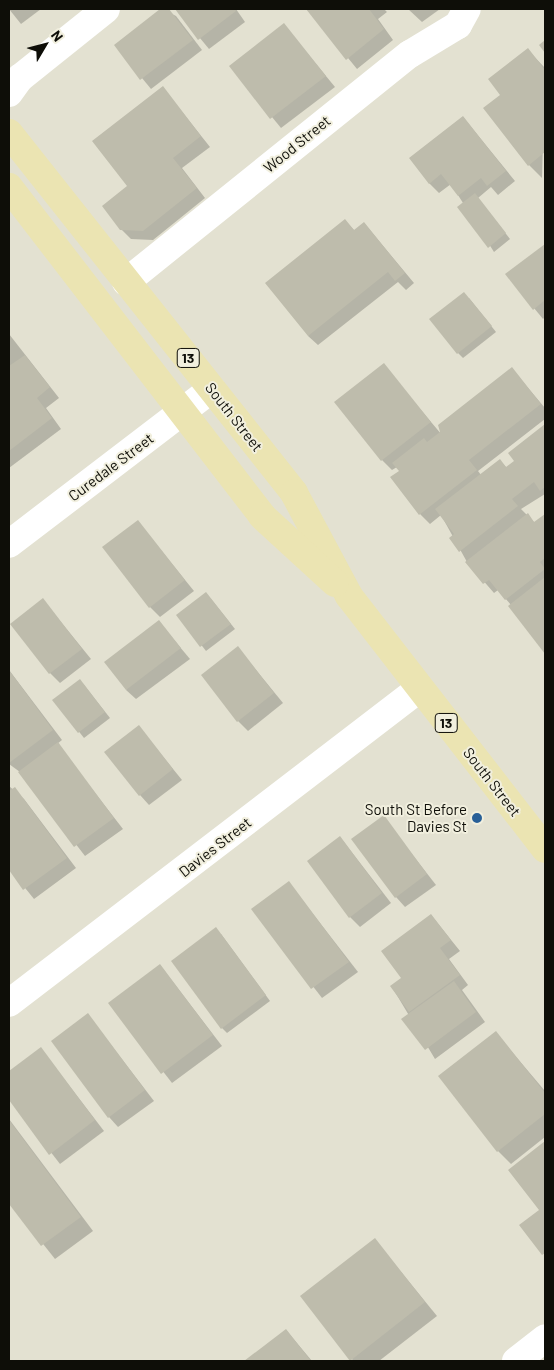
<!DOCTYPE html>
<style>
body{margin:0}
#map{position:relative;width:554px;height:1370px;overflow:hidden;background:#e3e1d1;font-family:Barlow,sans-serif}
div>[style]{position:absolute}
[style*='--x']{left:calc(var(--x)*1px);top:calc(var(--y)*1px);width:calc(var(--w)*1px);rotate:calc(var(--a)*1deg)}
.shadow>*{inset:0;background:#0003}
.building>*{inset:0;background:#bebcac}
.street>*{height:28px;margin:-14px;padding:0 14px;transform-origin:14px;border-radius:14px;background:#fff}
.primary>*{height:28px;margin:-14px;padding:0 14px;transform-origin:14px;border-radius:14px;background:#ebe4b2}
.dots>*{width:14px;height:14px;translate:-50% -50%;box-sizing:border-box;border:2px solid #f1efde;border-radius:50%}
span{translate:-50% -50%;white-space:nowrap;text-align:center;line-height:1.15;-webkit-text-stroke:4px #f1efde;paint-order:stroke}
.shield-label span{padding:1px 4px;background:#f1efde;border:1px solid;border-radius:4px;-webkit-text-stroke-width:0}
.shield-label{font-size:14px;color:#0e0e08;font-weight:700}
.street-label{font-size:15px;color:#0e0e08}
.poi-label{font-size:15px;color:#0e0e08}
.right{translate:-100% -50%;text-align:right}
.frame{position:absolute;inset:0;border:10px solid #0e0e08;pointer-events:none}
.north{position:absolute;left:20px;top:20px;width:50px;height:50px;-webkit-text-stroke:4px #f1efde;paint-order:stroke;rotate:53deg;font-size:14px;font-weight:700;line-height:20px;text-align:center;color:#0e0e08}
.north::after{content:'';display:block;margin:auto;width:18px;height:22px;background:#0e0e08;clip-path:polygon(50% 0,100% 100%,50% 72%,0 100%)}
</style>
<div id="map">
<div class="shadow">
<div style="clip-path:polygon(9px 9px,41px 9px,21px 24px)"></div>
<div style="clip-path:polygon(162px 9px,176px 16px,202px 50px,151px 89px,115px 45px)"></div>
<div style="clip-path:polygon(176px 9px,236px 9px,245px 22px,209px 49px)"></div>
<div style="clip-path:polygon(308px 9px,384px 9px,387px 12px,378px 19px,393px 40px,357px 69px)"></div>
<div style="clip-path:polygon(408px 9px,440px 9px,422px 22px)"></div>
<div style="clip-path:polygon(284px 25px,335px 87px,281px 128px,231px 67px)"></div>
<div style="clip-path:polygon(528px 50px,545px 68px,542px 178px,529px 165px,502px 96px)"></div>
<div style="clip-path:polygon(163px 88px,210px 147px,182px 168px,205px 198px,153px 240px,131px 239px,121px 229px,129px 186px)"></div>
<div style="clip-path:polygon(463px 117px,515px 181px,498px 195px,491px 187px,478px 198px,510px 239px,494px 252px,451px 184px,439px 193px,429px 183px)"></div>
<div style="clip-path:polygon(345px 221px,355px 231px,364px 223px,414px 283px,406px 290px,398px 282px,318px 345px,308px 336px)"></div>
<div style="clip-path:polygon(545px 245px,545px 317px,543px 319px,507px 275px)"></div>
<div style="clip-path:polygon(469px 298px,496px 332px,463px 358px,458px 353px)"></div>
<div style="clip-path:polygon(9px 334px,59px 398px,46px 408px,61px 429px,9px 468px)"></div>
<div style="clip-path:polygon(383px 365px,442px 435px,512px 369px,545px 408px,545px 419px,478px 471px,481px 475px,500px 461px,507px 468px,516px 461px,510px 453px,545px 426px,545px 494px,521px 509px,535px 523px,545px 515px,545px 652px,511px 605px,498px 590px,494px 593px,467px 562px,441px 515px,430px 524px,420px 514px,400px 471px,397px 467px,392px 470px,382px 460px,336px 402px)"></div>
<div style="clip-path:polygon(138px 522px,194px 591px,160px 617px,150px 607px)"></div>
<div style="clip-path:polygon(211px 599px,235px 629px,206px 651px,178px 615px)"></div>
<div style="clip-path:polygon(43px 600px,91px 659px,60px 683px,50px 673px)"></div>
<div style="clip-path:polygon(159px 622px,190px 659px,136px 699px,126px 690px)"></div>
<div style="clip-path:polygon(238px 648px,283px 703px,248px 731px,238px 721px)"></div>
<div style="clip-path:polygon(9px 670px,62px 740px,57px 744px,123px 829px,85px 856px,20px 772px,9px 764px)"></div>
<div style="clip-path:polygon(84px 685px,110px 718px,84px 738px,54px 700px)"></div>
<div style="clip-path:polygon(139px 727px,182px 780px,149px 805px,140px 795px)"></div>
<div style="clip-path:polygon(9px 786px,24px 799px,76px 868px,34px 899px,9px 868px,14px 855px,9px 849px)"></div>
<div style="clip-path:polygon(383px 817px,436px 885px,405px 907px,396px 897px)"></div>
<div style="clip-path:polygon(340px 837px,391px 903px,360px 927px,350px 917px)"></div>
<div style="clip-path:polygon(289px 883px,358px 972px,322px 998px,253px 909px)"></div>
<div style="clip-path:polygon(431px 915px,460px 951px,449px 959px,468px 985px,462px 990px,485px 1022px,435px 1059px,392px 987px,403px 978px)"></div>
<div style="clip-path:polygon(221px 934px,270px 1001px,227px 1033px,222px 1028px)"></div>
<div style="clip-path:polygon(160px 965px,222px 1046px,172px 1083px,110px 1003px)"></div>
<div style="clip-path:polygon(88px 1015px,154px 1101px,118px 1127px,109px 1117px)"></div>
<div style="clip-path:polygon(496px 1033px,545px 1091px,545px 1137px,511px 1164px,498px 1151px)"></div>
<div style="clip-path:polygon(41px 1049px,104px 1131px,60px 1164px,9px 1098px,9px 1073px)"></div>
<div style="clip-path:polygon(9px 1119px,93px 1231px,55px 1259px,9px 1201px)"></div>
<div style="clip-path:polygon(545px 1142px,545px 1256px,540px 1210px,510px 1170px)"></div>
<div style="clip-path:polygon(375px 1240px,437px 1316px,379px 1361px,352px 1361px)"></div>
<div style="clip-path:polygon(286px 1330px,312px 1361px,246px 1361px)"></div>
</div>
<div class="building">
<div style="clip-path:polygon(160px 9px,169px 9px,193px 40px,140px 80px,114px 45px)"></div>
<div style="clip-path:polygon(175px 9px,235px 9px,236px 11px,198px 40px)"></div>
<div style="clip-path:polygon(306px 9px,369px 9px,384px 29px,346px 60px)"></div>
<div style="clip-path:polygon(284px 23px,326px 76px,270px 119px,229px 66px)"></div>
<div style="clip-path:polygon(545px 40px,545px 53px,539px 45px)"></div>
<div style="clip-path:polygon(528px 48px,545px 70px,545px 152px,528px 166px,483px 108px,500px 95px,488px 79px)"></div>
<div style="clip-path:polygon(163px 86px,201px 136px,173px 158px,197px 188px,143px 231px,120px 230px,102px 206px,127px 186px,92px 141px)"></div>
<div style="clip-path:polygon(463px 116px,506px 171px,487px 186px,481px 178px,458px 196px,441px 174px,429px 184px,409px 158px)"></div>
<div style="clip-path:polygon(475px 193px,506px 233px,488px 248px,457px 207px)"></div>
<div style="clip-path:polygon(345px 219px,354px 230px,364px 222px,405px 273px,395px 281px,388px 272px,308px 336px,265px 283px)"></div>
<div style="clip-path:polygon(545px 244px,545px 300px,533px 310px,505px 274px)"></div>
<div style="clip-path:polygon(464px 292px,492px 326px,457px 354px,429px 319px)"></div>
<div style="clip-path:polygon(25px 355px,50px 387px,37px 398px,52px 418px,9px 451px,9px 366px)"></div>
<div style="clip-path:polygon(384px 363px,431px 422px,381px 461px,334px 402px)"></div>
<div style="clip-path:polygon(512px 367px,541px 404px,469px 460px,477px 470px,419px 515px,390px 477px,399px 471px,392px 463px,424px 438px,427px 442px,440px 432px,438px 425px)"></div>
<div style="clip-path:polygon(545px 424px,545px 487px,540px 491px,534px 482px,512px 499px,518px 506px,459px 552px,449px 538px,454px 534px,435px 509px,500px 459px,506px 467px,514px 461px,508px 453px)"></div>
<div style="clip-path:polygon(528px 513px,534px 522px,545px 514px,545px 558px,540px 562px,545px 569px,505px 600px,489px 580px,483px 584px,465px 562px)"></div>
<div style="clip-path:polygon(138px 520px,185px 580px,149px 608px,102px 547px)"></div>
<div style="clip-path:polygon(545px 577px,545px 654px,508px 606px)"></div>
<div style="clip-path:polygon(206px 592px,231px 624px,200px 647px,176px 615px)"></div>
<div style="clip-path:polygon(43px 598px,82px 649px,49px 674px,10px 624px)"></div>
<div style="clip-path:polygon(159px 620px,181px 648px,126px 690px,104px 662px)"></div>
<div style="clip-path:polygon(238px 646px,274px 693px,237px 722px,201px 675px)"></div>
<div style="clip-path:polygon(9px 670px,53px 730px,9px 763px)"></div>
<div style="clip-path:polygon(80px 679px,105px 712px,78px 733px,52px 700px)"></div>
<div style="clip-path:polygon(139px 725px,173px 769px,139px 796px,104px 752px)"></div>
<div style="clip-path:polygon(58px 742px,114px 818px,74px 847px,18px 772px)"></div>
<div style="clip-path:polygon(15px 787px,67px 858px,23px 890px,9px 870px,9px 791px)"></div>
<div style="clip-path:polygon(384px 815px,427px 874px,395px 898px,351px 839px)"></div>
<div style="clip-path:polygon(340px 836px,382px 893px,349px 918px,307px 861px)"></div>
<div style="clip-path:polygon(289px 881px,349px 962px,311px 989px,251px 909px)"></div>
<div style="clip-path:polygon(431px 914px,451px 940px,440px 948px,460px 975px,409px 1012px,390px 986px,401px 978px,381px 951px)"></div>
<div style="clip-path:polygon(216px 927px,266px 995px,221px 1029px,171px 961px)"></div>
<div style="clip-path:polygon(160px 964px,213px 1035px,161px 1074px,108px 1003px)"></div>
<div style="clip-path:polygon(454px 981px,476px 1012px,425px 1050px,401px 1019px)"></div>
<div style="clip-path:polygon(88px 1013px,145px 1090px,108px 1118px,51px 1041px)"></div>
<div style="clip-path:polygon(496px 1031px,545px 1093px,545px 1114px,497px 1152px,438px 1076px)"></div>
<div style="clip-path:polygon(41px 1047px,95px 1120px,49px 1155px,9px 1100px,9px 1071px)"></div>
<div style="clip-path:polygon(9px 1120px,81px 1217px,41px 1246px,9px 1204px)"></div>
<div style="clip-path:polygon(545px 1141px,545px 1253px,542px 1255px,519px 1225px,539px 1210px,508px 1170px)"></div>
<div style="clip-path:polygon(375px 1238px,425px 1302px,350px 1361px,300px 1296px)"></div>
<div style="clip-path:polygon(286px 1329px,311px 1361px,244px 1361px)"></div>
</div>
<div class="street">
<div style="--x:9;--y:93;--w:19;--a:-54"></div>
<div style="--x:20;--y:78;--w:110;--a:-38.7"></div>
<div style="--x:126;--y:282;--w:364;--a:-38.8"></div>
<div style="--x:410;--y:54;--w:56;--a:-31.1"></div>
<div style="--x:458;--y:25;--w:18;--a:-61"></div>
<div style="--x:9;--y:544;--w:255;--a:-37.4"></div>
<div style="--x:9;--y:1003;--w:516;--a:-37.45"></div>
<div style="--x:516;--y:1361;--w:37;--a:-38"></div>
</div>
<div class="primary">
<div style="--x:9;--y:133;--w:459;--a:51.6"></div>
<div style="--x:294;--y:493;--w:117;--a:61.9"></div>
<div style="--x:349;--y:596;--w:320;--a:52.2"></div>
<div style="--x:9;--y:187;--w:415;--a:52.4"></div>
<div style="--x:262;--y:516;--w:99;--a:42.5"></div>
</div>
<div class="dots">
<div style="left:477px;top:818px;background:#285f97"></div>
</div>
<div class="shield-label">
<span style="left:188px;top:358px">13</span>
<span style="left:446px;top:723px">13</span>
</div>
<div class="street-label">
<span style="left:297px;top:144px;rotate:-39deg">Wood Street</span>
<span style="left:234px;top:417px;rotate:52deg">South Street</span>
<span style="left:111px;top:467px;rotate:-37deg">Curedale Street</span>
<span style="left:492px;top:782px;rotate:52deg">South Street</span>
<span style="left:215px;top:847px;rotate:-38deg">Davies Street</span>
</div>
<div class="poi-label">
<span class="right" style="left:467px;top:818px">South St Before<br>Davies St</span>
</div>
<div class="frame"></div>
<div class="north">N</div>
</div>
